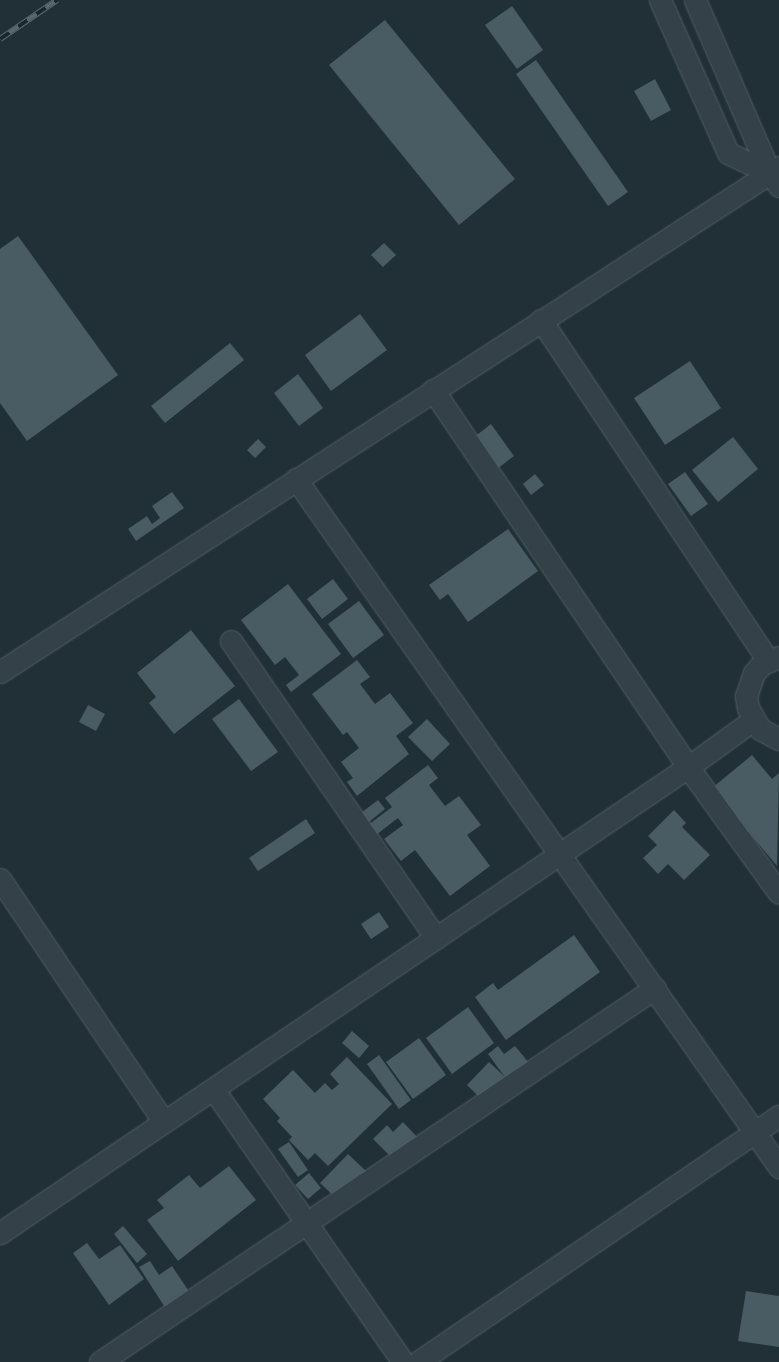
<!DOCTYPE html>
<style>
body{margin:0}
#map{position:relative;width:779px;height:1362px;overflow:hidden;background:#213037;font-family:Overpass,sans-serif}
div>[style]{position:absolute}
[style*='--x']{left:calc(var(--x)*1px);top:calc(var(--y)*1px);width:calc(var(--w)*1px);rotate:calc(var(--a)*1deg)}
.building>*{inset:0;background:#495b63}
.roads{filter:drop-shadow(0 0 1px #525f65) drop-shadow(0 0 1px #525f65)}
.minor>*{height:21px;margin:-10.5px;padding:0 10.5px;transform-origin:10.5px;border-radius:10.5px;background:#344148}
.rail>*{height:5.5px;margin-top:-2.75px;transform-origin:0;background:repeating-linear-gradient(90deg,#1a262c 0 11px,#56676f 0 22px);box-sizing:border-box;border-block:1px solid #56676f}
span{translate:-50% -50%;white-space:nowrap;text-align:center;line-height:1.15;-webkit-text-stroke:4.5px #1a262c;paint-order:stroke}
</style>
<div id="map">
<div class="building">
<div style="clip-path:polygon(512px 6px,543px 50px,517px 69px,485px 25px)"></div>
<div style="clip-path:polygon(385px 20px,515px 179px,459px 225px,329px 65px)"></div>
<div style="clip-path:polygon(536px 60px,628px 192px,608px 206px,516px 74px)"></div>
<div style="clip-path:polygon(655px 79px,671px 110px,651px 121px,634px 91px)"></div>
<div style="clip-path:polygon(18px 236px,118px 375px,27px 441px,0 403px,0 249px)"></div>
<div style="clip-path:polygon(384px 243px,396px 255px,383px 267px,371px 255px)"></div>
<div style="clip-path:polygon(360px 314px,387px 350px,331px 391px,305px 355px)"></div>
<div style="clip-path:polygon(230px 343px,244px 360px,165px 423px,151px 406px)"></div>
<div style="clip-path:polygon(690px 361px,721px 408px,665px 445px,634px 398px)"></div>
<div style="clip-path:polygon(298px 374px,323px 408px,299px 426px,274px 393px)"></div>
<div style="clip-path:polygon(491px 424px,514px 456px,497px 469px,473px 438px)"></div>
<div style="clip-path:polygon(733px 437px,758px 469px,718px 502px,692px 470px)"></div>
<div style="clip-path:polygon(258px 439px,266px 447px,255px 458px,247px 450px)"></div>
<div style="clip-path:polygon(685px 472px,708px 504px,691px 516px,668px 484px)"></div>
<div style="clip-path:polygon(535px 474px,544px 485px,531px 495px,523px 484px)"></div>
<div style="clip-path:polygon(172px 492px,184px 508px,136px 541px,128px 529px,147px 516px,152px 524px,160px 518px,152px 506px)"></div>
<div style="clip-path:polygon(508px 529px,538px 571px,468px 622px,448px 594px,440px 600px,429px 585px)"></div>
<div style="clip-path:polygon(333px 579px,348px 599px,322px 619px,307px 599px)"></div>
<div style="clip-path:polygon(288px 584px,341px 654px,291px 692px,286px 685px,299px 675px,285px 657px,275px 665px,241px 620px)"></div>
<div style="clip-path:polygon(359px 601px,384px 635px,353px 658px,328px 624px)"></div>
<div style="clip-path:polygon(191px 630px,235px 686px,174px 734px,149px 703px,156px 697px,137px 673px)"></div>
<div style="clip-path:polygon(357px 660px,370px 677px,360px 684px,375px 704px,390px 693px,413px 723px,396px 736px,409px 754px,357px 796px,347px 782px,353px 778px,341px 762px,359px 748px,347px 732px,343px 735px,312px 694px)"></div>
<div style="clip-path:polygon(239px 699px,278px 752px,251px 771px,212px 719px)"></div>
<div style="clip-path:polygon(88px 705px,105px 714px,96px 731px,79px 722px)"></div>
<div style="clip-path:polygon(427px 719px,450px 744px,432px 761px,408px 737px)"></div>
<div style="clip-path:polygon(752px 755px,772px 779px,779px 773px,777px 866px,712px 788px)"></div>
<div style="clip-path:polygon(428px 765px,438px 778px,429px 785px,445px 806px,459px 796px,481px 825px,467px 835px,490px 866px,450px 896px,415px 850px,401px 861px,384px 839px,403px 825px,398px 818px,376px 835px,368px 825px,392px 807px,385px 798px)"></div>
<div style="clip-path:polygon(378px 800px,385px 809px,369px 822px,362px 812px)"></div>
<div style="clip-path:polygon(674px 810px,686px 823px,682px 827px,710px 855px,684px 880px,668px 864px,658px 874px,643px 858px,657px 845px,648px 836px)"></div>
<div style="clip-path:polygon(306px 819px,315px 833px,258px 871px,249px 858px)"></div>
<div style="clip-path:polygon(379px 912px,389px 927px,371px 939px,361px 924px)"></div>
<div style="clip-path:polygon(574px 935px,600px 972px,506px 1040px,475px 997px,493px 983px,498px 990px)"></div>
<div style="clip-path:polygon(468px 1007px,494px 1043px,452px 1074px,426px 1038px)"></div>
<div style="clip-path:polygon(352px 1031px,369px 1046px,359px 1058px,342px 1043px)"></div>
<div style="clip-path:polygon(419px 1038px,446px 1075px,413px 1099px,386px 1062px)"></div>
<div style="clip-path:polygon(498px 1046px,504px 1054px,515px 1046px,529px 1063px,507px 1080px,488px 1054px)"></div>
<div style="clip-path:polygon(379px 1055px,411px 1100px,399px 1109px,367px 1064px)"></div>
<div style="clip-path:polygon(347px 1057px,392px 1104px,328px 1166px,315px 1153px,308px 1160px,289px 1140px,292px 1137px,277px 1121px,280px 1118px,263px 1099px,293px 1070px,315px 1093px,325px 1083px,332px 1090px,339px 1084px,330px 1074px)"></div>
<div style="clip-path:polygon(489px 1062px,505px 1077px,482px 1100px,467px 1085px)"></div>
<div style="clip-path:polygon(403px 1122px,418px 1138px,395px 1161px,373px 1139px,387px 1125px,393px 1132px)"></div>
<div style="clip-path:polygon(289px 1142px,308px 1170px,298px 1177px,278px 1149px)"></div>
<div style="clip-path:polygon(348px 1154px,366px 1171px,338px 1200px,320px 1183px)"></div>
<div style="clip-path:polygon(229px 1166px,256px 1200px,178px 1261px,147px 1220px,164px 1208px,157px 1200px,189px 1175px,200px 1188px)"></div>
<div style="clip-path:polygon(309px 1173px,321px 1188px,308px 1199px,295px 1185px)"></div>
<div style="clip-path:polygon(123px 1226px,147px 1254px,137px 1263px,114px 1234px)"></div>
<div style="clip-path:polygon(87px 1243px,99px 1259px,120px 1245px,144px 1279px,109px 1305px,73px 1253px)"></div>
<div style="clip-path:polygon(150px 1261px,159px 1275px,172px 1266px,190px 1293px,166px 1309px,139px 1267px)"></div>
<div style="clip-path:polygon(746px 1291px,779px 1296px,779px 1347px,738px 1341px)"></div>
</div>
<div class="roads">
<div class="minor">
<div style="--x:660;--y:0;--w:167;--a:66"></div>
<div style="--x:728;--y:153;--w:47;--a:25.5"></div>
<div style="--x:695;--y:0;--w:189;--a:66.6"></div>
<div style="--x:770;--y:173;--w:16;--a:55"></div>
<div style="--x:541;--y:320;--w:410;--a:56.3"></div>
<div style="--x:433;--y:390;--w:455;--a:55.9"></div>
<div style="--x:688;--y:767;--w:155;--a:54.2"></div>
<div style="--x:296;--y:479;--w:841;--a:54.93"></div>
<div style="--x:231;--y:641;--w:361;--a:55.4"></div>
<div style="--x:779;--y:657;--w:18;--a:158"></div>
<div style="--x:762;--y:664;--w:12;--a:132"></div>
<div style="--x:754;--y:673;--w:24;--a:109"></div>
<div style="--x:746;--y:696;--w:12;--a:81"></div>
<div style="--x:748;--y:708;--w:24;--a:60"></div>
<div style="--x:760;--y:729;--w:21;--a:28"></div>
<div style="--x:0;--y:672;--w:928;--a:-32.95"></div>
<div style="--x:0;--y:879;--w:293;--a:56"></div>
<div style="--x:214;--y:1090;--w:331;--a:55.2"></div>
<div style="--x:0;--y:1233;--w:831;--a:-34.11"></div>
<div style="--x:688;--y:767;--w:80;--a:-35.9"></div>
<div style="--x:100;--y:1362;--w:669;--a:-33.98"></div>
<div style="--x:418;--y:1362;--w:437;--a:-34.3"></div>
</div>
</div>
<div class="rail">
<div style="--x:0;--y:39;--w:69;--a:-34.4"></div>
</div>
</div>
